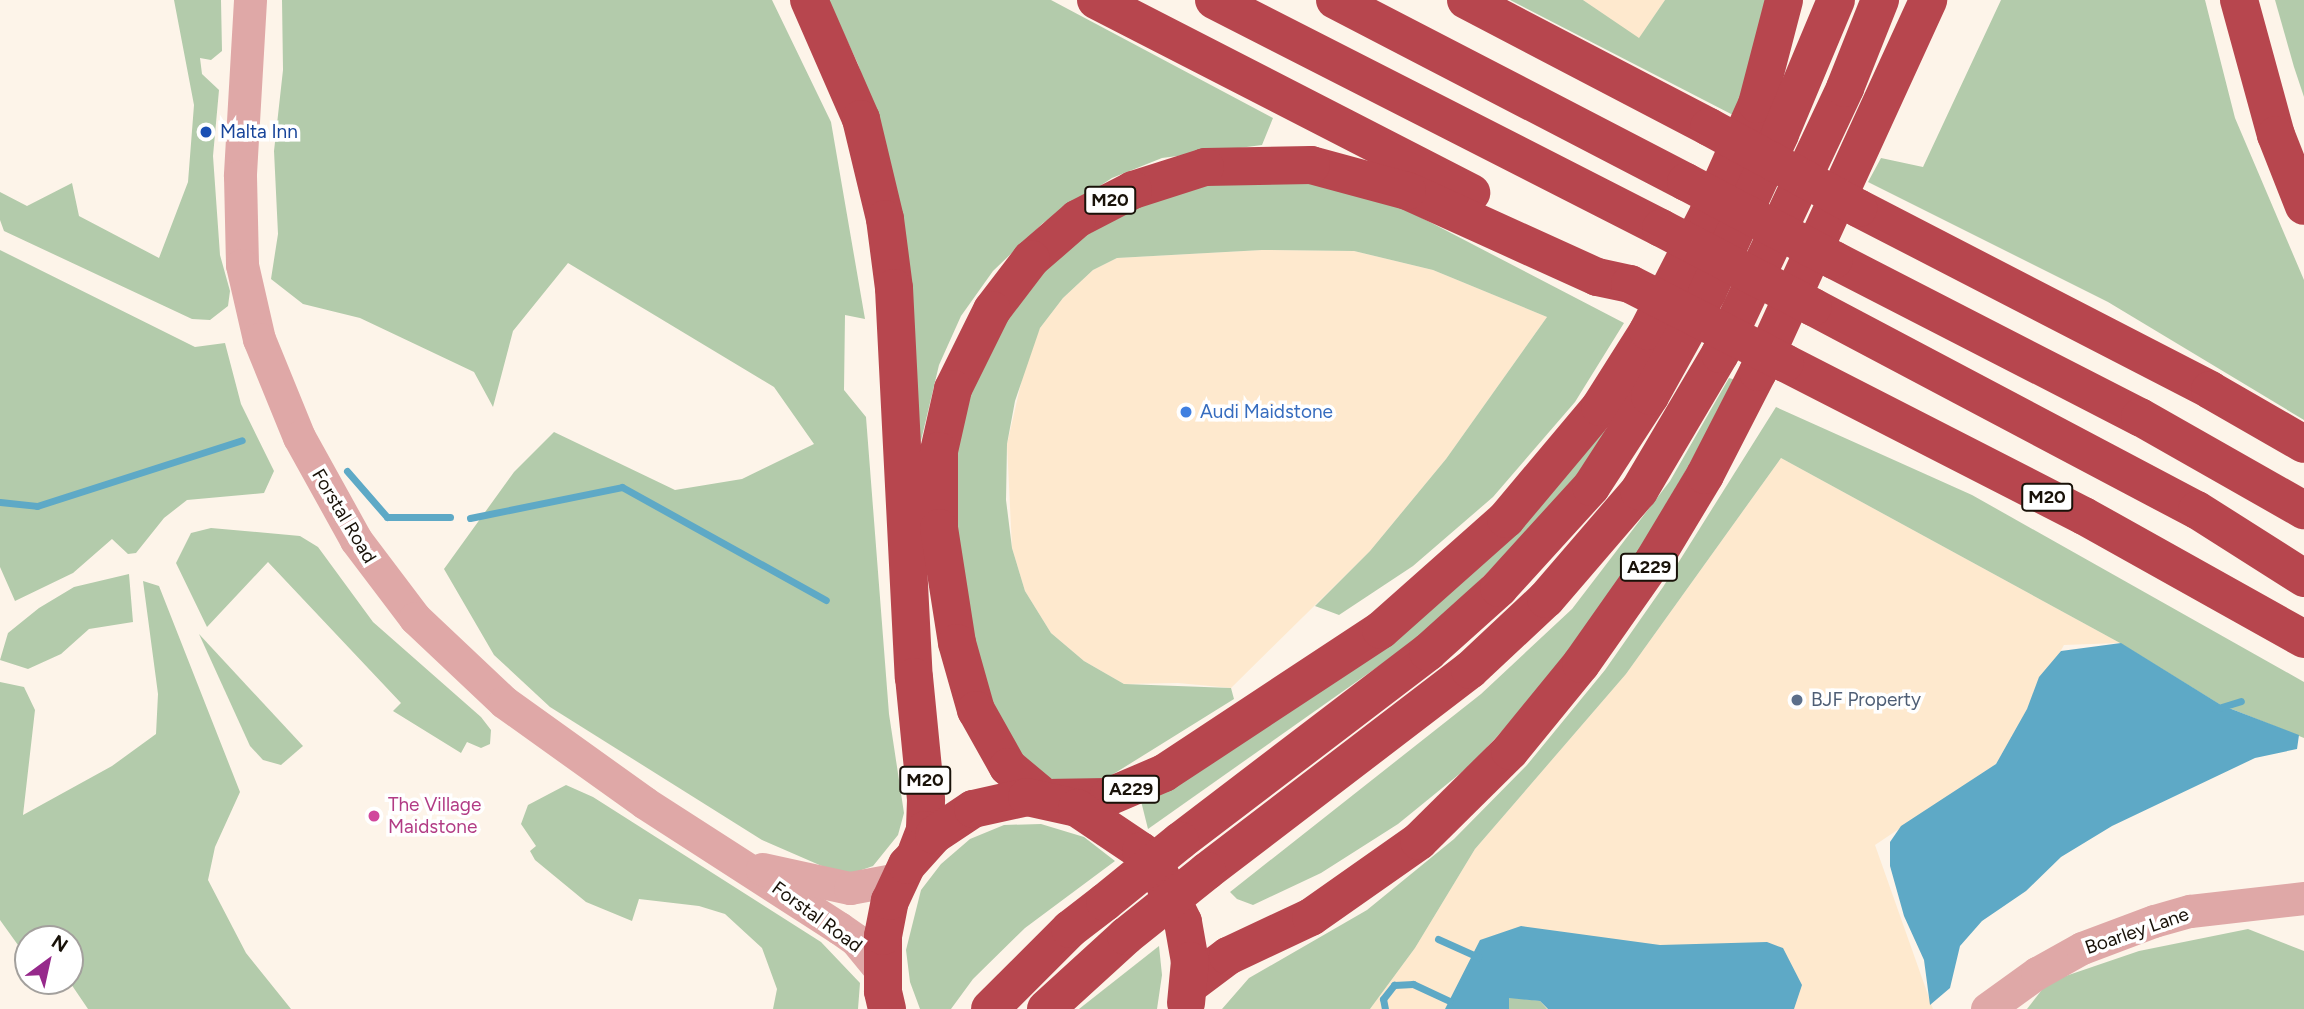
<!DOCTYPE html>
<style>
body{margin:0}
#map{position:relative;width:2304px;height:1009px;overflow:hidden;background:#fdf4e9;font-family:Figtree,sans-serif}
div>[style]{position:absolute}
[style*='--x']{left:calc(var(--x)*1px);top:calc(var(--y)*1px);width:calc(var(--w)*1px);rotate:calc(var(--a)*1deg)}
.built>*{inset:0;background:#fee9ce}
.green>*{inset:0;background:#b3cbab}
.water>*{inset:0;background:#5ea9c6}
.stream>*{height:7px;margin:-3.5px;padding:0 3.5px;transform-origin:3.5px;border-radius:3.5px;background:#5ea9c6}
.minor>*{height:33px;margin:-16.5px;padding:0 16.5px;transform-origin:16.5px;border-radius:16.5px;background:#dfa8a7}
.highway>*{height:38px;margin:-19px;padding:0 19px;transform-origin:19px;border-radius:19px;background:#b7464e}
.highway-bridge>*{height:38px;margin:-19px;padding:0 19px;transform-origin:19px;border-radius:19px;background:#b7464e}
.dots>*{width:19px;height:19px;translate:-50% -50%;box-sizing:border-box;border:4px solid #fff;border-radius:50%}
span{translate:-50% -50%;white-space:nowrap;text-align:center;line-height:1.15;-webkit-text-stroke:7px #fff;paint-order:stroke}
.shield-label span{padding:2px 5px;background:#fff;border:2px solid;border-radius:5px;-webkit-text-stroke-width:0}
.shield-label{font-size:18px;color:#191209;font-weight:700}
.transit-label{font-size:19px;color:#164399}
.left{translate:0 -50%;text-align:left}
.shop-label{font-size:19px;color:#366cbe}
.street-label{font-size:19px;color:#191209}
.service-label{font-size:19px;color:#4e5e75}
.hotel-label{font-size:19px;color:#b23c85}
.north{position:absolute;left:14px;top:925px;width:70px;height:70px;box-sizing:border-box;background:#fff;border:2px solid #a3a09d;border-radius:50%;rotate:33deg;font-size:19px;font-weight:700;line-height:28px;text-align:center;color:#191209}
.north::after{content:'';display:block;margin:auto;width:24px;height:32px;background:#96298b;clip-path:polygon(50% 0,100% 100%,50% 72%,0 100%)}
</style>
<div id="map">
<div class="built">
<div style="clip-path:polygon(1583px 0,1665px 0,1639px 39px)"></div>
<div style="clip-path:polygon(1262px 250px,1354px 251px,1433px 270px,1547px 317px,1446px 459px,1370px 551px,1231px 688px,1178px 683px,1124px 684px,1084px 661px,1051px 633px,1025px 591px,1012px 548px,1007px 444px,1027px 357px,1040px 328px,1063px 298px,1093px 270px,1117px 258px)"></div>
<div style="clip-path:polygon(1781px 458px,2120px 643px,2064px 645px,1996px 764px,1875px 845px,1933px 1009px,1370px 1009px,1415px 948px,1475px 849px,1626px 674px)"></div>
</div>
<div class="green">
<div style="clip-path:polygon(174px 0,221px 0,222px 51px,211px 60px,200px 58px,202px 74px,219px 90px,213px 156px,220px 255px,230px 291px,228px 306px,210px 320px,192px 319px,4px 231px,0 220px,0 192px,27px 206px,72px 183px,79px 216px,159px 258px,188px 182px,194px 105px)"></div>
<div style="clip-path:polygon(282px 0,772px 0,831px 122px,865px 319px,845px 315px,844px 390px,866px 417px,889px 714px,904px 813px,898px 835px,873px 866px,853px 873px,831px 870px,762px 840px,550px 707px,494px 655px,444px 569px,514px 472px,554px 432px,675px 490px,742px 479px,814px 444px,774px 387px,568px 263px,513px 331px,493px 407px,474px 372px,360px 318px,303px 304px,271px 279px,278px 234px,274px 151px,283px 70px)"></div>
<div style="clip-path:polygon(828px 0,1051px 0,1273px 118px,1262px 145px,1162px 158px,1112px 178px,1043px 223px,993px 271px,961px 316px,939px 365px,915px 466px,879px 126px,858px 64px)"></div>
<div style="clip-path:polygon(1510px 0,1583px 0,1639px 38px,1665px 0,1767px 0,1747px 98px,1733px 115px)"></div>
<div style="clip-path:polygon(2001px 0,2205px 0,2235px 118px,2304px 280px,2304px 420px,2108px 302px,1868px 182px,1881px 158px,1923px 167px)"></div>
<div style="clip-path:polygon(2275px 0,2304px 0,2304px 97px,2294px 67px)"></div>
<div style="clip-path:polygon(1264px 176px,1372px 192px,1624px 323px,1575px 402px,1493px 497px,1413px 566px,1339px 615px,1315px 606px,1370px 551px,1446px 459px,1547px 317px,1433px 270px,1354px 251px,1262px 250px,1117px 258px,1093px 270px,1063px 298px,1040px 328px,1015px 401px,1007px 444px,1006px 500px,1012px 548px,1025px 591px,1051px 633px,1084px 661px,1124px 684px,1231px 688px,1234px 699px,1107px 778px,1079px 784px,1048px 778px,1006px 742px,969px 636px,949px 484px,977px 358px,1049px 259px,1154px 193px)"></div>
<div style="clip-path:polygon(0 250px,195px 347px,225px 343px,241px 404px,274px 471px,264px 493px,187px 500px,164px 518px,136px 553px,128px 554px,112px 539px,73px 573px,15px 601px,0 567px)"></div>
<div style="clip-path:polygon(1729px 378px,1736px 380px,1639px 555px,1527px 705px,1468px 767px,1398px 824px,1321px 873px,1253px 905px,1237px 899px,1230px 892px,1481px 694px,1572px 609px,1670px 481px)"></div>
<div style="clip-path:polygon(1776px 407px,1972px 495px,2304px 682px,2304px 738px,2219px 704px,2120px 643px,1781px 458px,1626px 674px,1475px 849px,1415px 948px,1370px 1009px,1222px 1009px,1249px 978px,1367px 910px,1454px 839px,1527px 765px,1605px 670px,1663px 587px)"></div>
<div style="clip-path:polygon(1612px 428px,1547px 514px,1427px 632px,1148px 829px,1141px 801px,1595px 433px)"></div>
<div style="clip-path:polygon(211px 528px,300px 536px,318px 547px,373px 622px,481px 717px,491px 730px,490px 744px,481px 748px,467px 742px,461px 753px,393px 711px,401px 703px,268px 562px,207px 627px,176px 563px,191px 533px)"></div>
<div style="clip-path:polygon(129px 574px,133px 622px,89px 629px,61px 654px,28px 669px,0 660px,8px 633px,39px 608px,74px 587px)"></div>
<div style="clip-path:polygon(143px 581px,159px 586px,240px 792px,215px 847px,208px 880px,246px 953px,291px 1009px,88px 1009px,69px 981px,70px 939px,28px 939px,28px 959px,0 920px,0 682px,24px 687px,35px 710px,23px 815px,112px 766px,156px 734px,158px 694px)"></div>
<div style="clip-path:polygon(199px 634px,303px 746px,281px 765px,263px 760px,250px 746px)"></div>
<div style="clip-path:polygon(566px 785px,593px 797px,821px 942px,860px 983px,858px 1009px,773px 1009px,777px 989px,762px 948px,725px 914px,699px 906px,639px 899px,632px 921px,586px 902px,535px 860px,530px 851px,536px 846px,521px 824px,528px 805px)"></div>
<div style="clip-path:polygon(1041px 824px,1084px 837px,1115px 861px,1025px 928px,973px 979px,951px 1009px,920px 1009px,910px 982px,906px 950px,921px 890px,941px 864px,970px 839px,1004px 825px)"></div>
<div style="clip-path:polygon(2248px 929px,2304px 951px,2304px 1009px,2027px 1009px,2048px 982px,2139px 951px)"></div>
<div style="clip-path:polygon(1159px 946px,1162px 975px,1157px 1009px,1079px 1009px)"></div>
<div style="clip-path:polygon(1508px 997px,1540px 1001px,1547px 1009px,1509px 1009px)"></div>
</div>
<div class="water">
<div style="clip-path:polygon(2121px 643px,2221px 705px,2299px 735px,2297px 749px,2255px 758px,2112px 826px,2061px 857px,2026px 891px,1982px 921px,1960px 946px,1950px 988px,1930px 1005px,1924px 960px,1904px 916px,1890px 866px,1890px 842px,1901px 826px,1996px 764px,2027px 709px,2039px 677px,2061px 651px)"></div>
<div style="clip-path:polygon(1521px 926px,1660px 945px,1767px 942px,1783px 948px,1802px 985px,1794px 1009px,1548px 1009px,1540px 1001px,1509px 998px,1509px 1009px,1445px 1009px,1480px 940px)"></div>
</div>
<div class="stream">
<div style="--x:347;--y:471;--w:61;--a:49"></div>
<div style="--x:387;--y:517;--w:63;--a:0"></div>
<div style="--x:0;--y:502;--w:37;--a:6"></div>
<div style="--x:37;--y:506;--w:215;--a:-17.8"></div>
<div style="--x:470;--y:518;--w:155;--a:-11.5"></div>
<div style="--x:622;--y:487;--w:233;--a:29"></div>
<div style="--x:2215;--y:709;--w:27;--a:-17"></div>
<div style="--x:1438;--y:939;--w:44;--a:24.2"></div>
<div style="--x:1385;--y:1009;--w:10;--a:-101"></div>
<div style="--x:1383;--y:999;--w:18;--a:-52"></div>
<div style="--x:1394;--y:985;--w:19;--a:-3"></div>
<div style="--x:1413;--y:984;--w:40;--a:25"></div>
</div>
<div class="minor">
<div style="--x:250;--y:0;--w:176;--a:93.3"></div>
<div style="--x:240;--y:176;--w:89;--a:88.7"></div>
<div style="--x:242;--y:265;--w:76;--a:77.1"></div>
<div style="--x:259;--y:339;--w:106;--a:67.8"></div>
<div style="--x:299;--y:437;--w:118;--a:61"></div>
<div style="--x:356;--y:540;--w:98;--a:52.9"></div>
<div style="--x:415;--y:618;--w:122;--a:43.3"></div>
<div style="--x:504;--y:702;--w:173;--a:35.6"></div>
<div style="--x:645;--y:803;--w:231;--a:32.8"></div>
<div style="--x:839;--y:928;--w:21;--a:35"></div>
<div style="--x:856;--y:940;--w:43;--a:50.7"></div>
<div style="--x:762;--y:869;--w:90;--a:12.2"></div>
<div style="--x:850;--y:888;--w:49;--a:-10.6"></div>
<div style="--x:1987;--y:1009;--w:62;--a:-35.8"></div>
<div style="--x:2037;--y:973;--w:51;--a:-29.1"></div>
<div style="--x:2082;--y:948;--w:77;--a:-20.6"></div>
<div style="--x:2154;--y:921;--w:37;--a:-16"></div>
<div style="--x:2190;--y:911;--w:115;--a:-6.5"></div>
</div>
<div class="highway">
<div style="--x:809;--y:0;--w:130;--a:66.4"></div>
<div style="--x:861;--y:119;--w:103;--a:76.5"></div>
<div style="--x:885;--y:219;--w:70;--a:82.6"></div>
<div style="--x:894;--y:288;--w:390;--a:87.1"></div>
<div style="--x:914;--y:677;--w:124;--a:84.4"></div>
<div style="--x:926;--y:800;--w:30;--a:92"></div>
<div style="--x:925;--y:830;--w:22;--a:111"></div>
<div style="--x:1096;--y:0;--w:422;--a:27.2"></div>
<div style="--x:1214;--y:0;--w:502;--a:27.02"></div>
<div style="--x:1335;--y:0;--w:395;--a:27.4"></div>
<div style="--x:1466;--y:0;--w:274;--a:27.6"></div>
<div style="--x:2239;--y:0;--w:140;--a:74.7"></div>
<div style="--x:2276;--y:135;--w:76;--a:68.5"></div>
<div style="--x:1858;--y:208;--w:396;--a:27.3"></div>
<div style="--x:2210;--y:390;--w:108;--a:29.9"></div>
<div style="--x:1834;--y:260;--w:344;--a:27.2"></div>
<div style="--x:2140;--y:417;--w:189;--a:29.6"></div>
<div style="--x:1630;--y:284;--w:34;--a:-168"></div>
<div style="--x:1597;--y:277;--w:209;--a:-155.6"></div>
<div style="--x:1407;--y:191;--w:99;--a:-164.8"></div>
<div style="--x:1311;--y:165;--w:106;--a:178.9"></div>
<div style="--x:1205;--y:167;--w:76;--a:162.3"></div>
<div style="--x:1133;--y:190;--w:63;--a:152.6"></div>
<div style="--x:1077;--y:219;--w:61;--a:139"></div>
<div style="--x:1031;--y:259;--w:64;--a:127.4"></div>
<div style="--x:992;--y:310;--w:88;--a:116.3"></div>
<div style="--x:953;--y:389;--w:64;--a:102.7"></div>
<div style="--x:939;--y:451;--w:77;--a:90"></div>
<div style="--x:939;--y:528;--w:116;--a:81.1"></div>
<div style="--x:957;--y:643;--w:70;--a:74.2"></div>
<div style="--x:976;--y:710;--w:65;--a:60.7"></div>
<div style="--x:1008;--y:767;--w:48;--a:40"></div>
<div style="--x:1045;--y:798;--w:63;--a:-0.9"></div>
<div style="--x:1108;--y:797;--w:61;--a:-23.2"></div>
<div style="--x:1164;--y:773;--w:260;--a:-33.4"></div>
<div style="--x:1381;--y:630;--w:167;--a:-41.6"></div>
<div style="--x:1506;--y:519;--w:146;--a:-50"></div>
<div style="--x:1600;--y:407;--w:90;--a:-57.7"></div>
<div style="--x:1648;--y:331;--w:131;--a:-62.9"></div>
<div style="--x:1708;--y:214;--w:120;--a:-66"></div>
<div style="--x:1757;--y:104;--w:107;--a:-75.4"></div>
<div style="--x:1813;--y:307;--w:434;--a:27.9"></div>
<div style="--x:2197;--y:510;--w:127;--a:32.4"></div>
<div style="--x:1785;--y:363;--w:336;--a:27.1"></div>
<div style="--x:2084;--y:516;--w:252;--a:29.2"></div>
<div style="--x:1180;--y:841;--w:312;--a:-37.3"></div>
<div style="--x:1428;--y:652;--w:96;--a:-42"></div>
<div style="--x:1499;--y:588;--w:137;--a:-47.7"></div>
<div style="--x:1591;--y:487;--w:108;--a:-57"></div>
<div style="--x:1650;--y:396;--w:118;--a:-61"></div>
<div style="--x:1707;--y:293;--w:175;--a:-65.3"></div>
<div style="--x:1780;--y:134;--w:145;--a:-67.3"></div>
<div style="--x:1207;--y:871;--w:331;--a:-37.4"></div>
<div style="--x:1470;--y:670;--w:104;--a:-43.1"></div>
<div style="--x:1546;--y:599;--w:143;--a:-49.3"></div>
<div style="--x:1639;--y:491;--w:159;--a:-59.4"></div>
<div style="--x:1720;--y:354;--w:294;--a:-64.8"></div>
<div style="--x:1845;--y:88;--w:95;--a:-68.3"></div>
<div style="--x:1188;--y:986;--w:50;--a:-36.9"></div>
<div style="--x:1228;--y:956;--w:92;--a:-25.2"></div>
<div style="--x:1311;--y:917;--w:132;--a:-35.1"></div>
<div style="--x:1419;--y:841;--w:128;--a:-44.7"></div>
<div style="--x:1510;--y:751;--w:112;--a:-50.8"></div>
<div style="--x:1581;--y:664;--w:127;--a:-54.9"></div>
<div style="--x:1654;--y:560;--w:99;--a:-59"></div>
<div style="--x:1705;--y:475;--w:116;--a:-62.8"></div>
<div style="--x:1758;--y:372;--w:409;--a:-65.4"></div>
<div style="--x:887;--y:1009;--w:18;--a:-103"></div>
<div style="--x:883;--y:991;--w:55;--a:-90"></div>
<div style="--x:883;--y:936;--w:36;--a:-79"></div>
<div style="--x:890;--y:901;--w:40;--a:-65"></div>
<div style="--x:907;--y:865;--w:40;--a:-48"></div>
<div style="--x:934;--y:835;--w:47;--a:-33.7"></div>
<div style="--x:973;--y:809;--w:55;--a:-12.5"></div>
<div style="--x:1027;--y:797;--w:51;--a:12.4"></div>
<div style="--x:1077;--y:808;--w:77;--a:33.9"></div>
<div style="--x:1141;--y:851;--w:33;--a:52"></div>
<div style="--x:1161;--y:877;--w:50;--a:63.9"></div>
<div style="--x:1183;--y:922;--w:40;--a:80"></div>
<div style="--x:1190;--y:961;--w:42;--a:95.4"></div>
<div style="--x:990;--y:1009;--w:113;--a:-45"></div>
<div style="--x:1070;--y:929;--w:44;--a:-37.6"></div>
<div style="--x:1046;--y:1009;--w:108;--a:-42.4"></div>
</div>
<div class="highway-bridge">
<div style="--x:1709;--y:127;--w:170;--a:28.5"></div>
<div style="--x:1686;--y:182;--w:167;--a:27.8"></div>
<div style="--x:1661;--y:228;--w:171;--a:27.5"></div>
<div style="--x:1630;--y:284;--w:174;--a:27"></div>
<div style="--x:1105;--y:902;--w:97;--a:-39.1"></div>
<div style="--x:1126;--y:936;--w:104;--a:-38.7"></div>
</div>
<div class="dots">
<div style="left:206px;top:132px;background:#1a4fb4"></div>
<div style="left:1186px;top:412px;background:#3f7fe0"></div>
<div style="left:1797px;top:700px;background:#5c6f8a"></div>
<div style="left:374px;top:816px;background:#d1479c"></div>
</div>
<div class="shield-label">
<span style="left:1110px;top:200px">M20</span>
<span style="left:2047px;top:497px">M20</span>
<span style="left:1649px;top:567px">A229</span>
<span style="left:925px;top:780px">M20</span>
<span style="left:1131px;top:789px">A229</span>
</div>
<div class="transit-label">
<span class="left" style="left:220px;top:132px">Malta Inn</span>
</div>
<div class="shop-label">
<span class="left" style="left:1200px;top:412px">Audi Maidstone</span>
</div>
<div class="street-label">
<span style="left:344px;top:516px;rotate:59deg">Forstal Road</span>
<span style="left:817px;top:917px;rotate:36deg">Forstal Road</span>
<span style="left:2137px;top:931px;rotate:-19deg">Boarley Lane</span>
</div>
<div class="service-label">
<span class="left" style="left:1811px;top:700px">BJF Property</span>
</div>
<div class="hotel-label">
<span class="left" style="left:388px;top:816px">The Village<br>Maidstone</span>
</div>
<div class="north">N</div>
</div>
